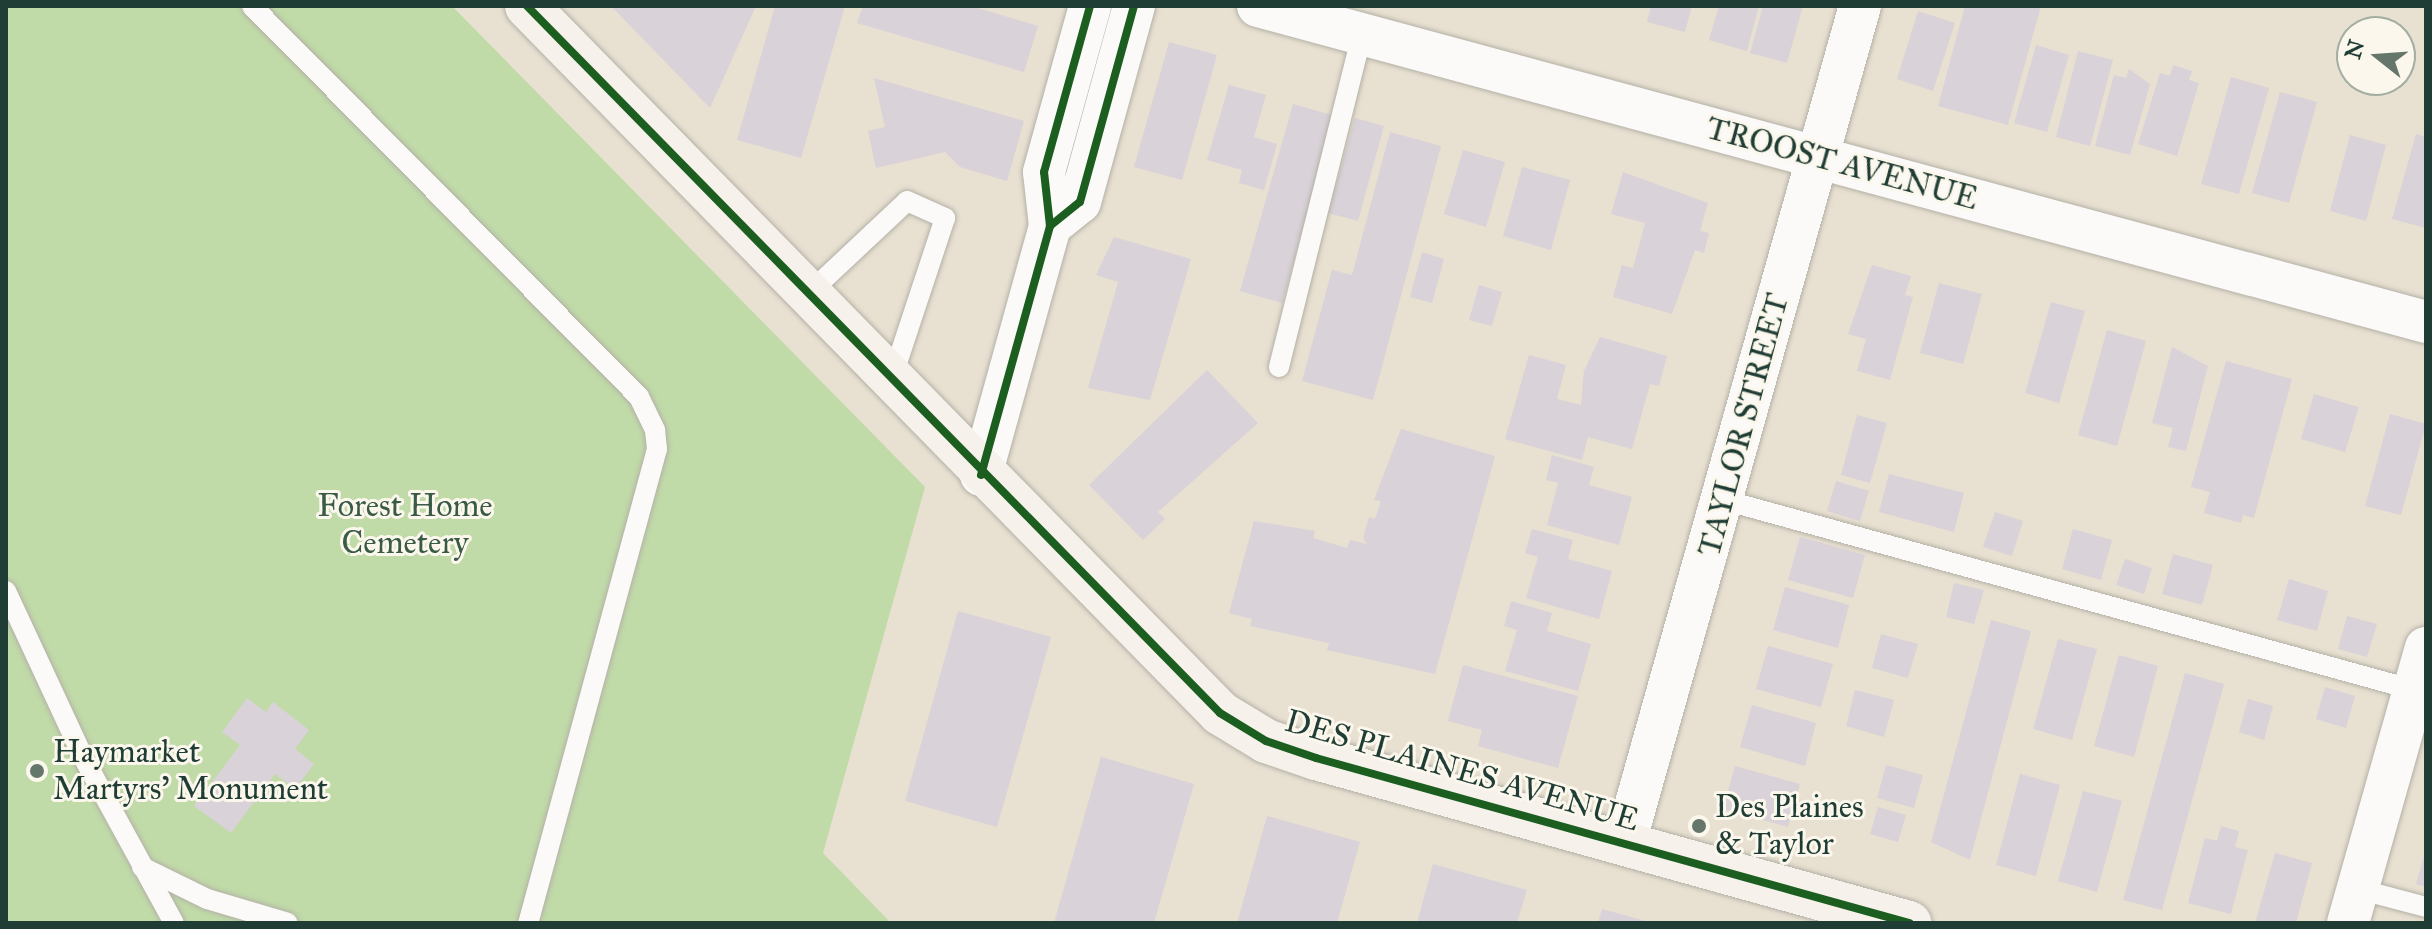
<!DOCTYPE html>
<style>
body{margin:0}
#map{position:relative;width:2432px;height:929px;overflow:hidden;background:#e8e0d1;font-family:"IM FELL Great Primer",serif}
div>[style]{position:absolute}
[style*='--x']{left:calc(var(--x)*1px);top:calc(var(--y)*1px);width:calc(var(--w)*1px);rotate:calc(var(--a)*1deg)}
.green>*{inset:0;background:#c0daa8}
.building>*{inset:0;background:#d9d2d8}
.roads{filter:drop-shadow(0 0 2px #b3b1a7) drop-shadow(0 0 2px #b3b1a7)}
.lane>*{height:20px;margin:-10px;padding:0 10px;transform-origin:10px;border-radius:10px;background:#fcfaf8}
.street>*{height:42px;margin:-21px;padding:0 21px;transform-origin:21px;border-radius:21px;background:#fcfaf8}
.secondary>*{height:44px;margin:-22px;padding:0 22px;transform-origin:22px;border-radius:22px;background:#f6f1ea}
.cycleway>*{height:8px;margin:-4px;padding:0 4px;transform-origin:4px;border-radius:4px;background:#1b5e20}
.dots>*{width:22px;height:22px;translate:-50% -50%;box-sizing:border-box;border:4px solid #fbf7ec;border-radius:50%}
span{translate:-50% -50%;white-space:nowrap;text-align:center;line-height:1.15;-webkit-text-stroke:6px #fbf7ec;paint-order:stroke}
.street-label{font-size:32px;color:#1f3d34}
.park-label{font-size:32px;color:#395b45}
.poi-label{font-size:32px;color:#1f3d34}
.left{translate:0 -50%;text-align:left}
.frame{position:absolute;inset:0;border:8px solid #1f3d34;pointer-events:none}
.north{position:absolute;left:2336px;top:16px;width:80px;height:80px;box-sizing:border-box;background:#fbf7ec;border:2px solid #a3ada2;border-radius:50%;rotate:287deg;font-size:22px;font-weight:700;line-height:32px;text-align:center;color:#1f3d34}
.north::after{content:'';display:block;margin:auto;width:28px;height:36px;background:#65766b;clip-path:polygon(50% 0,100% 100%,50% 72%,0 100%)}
</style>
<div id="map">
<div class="green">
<div style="clip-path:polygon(6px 6px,452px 6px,925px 487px,823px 853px,891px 923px,6px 923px)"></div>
</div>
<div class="building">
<div style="clip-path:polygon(611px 6px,756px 6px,710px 108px)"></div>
<div style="clip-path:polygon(775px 6px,845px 6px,801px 158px,737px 140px)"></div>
<div style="clip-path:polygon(863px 6px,971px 6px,1038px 26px,1024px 72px,857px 23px)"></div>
<div style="clip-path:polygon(1651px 6px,1692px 6px,1685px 32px,1647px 22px)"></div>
<div style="clip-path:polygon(1719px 6px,1759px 6px,1747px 51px,1709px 40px)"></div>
<div style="clip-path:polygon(1763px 6px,1803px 6px,1787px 63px,1750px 53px)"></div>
<div style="clip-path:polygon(1965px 6px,2041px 6px,2008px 125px,1938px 106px)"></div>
<div style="clip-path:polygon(1918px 11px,1955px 23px,1933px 91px,1897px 79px)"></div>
<div style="clip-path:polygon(1169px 42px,1217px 55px,1182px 180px,1134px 167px)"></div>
<div style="clip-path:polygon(2036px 45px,2069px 55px,2047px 132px,2014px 123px)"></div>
<div style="clip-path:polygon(2078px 51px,2113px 60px,2090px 146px,2056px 137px)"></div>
<div style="clip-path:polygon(2173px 65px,2192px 71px,2189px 80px,2199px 83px,2177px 156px,2138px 144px,2160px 73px,2170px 76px)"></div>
<div style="clip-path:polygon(2129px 69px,2150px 84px,2130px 155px,2095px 146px,2114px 75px,2126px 78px)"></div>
<div style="clip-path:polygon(2231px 77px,2269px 88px,2239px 194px,2201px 184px)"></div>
<div style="clip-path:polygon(874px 78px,1024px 121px,1007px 181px,960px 167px,945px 152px,876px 168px,868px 131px,885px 127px)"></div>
<div style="clip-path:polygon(1229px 85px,1266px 95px,1254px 137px,1277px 144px,1264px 190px,1239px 183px,1242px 170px,1207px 160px)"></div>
<div style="clip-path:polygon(2280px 92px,2317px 102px,2289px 203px,2252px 193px)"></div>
<div style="clip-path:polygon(1293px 104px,1335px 116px,1282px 303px,1240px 291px)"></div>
<div style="clip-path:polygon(1355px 118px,1384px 126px,1358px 221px,1328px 213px)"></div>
<div style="clip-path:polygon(1390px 132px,1441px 146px,1373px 400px,1302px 381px,1332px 270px,1352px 275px)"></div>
<div style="clip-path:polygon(2416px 134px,2426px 137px,2426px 228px,2392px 219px)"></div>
<div style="clip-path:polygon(2350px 135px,2386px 145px,2366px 221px,2330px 211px)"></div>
<div style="clip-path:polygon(1463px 150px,1505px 162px,1486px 227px,1444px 214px)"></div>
<div style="clip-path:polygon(1522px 167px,1570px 180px,1551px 250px,1503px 236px)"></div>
<div style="clip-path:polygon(1623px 172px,1708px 203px,1700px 231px,1709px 233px,1704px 253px,1695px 250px,1672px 314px,1613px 297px,1622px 265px,1633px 268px,1645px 223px,1611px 214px)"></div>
<div style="clip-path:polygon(1114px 237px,1191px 259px,1150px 400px,1088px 388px,1118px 282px,1096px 275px)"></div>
<div style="clip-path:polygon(1422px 252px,1444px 259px,1432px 303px,1410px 297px)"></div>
<div style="clip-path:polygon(1872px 265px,1911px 276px,1905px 295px,1913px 297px,1890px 380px,1857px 371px,1866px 339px,1848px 334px)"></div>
<div style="clip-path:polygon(1939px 283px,1982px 294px,1963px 364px,1920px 353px)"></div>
<div style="clip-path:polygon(1479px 285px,1502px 292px,1492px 326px,1469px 320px)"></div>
<div style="clip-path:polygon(2051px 302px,2085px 311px,2059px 403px,2025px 393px)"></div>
<div style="clip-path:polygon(2107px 330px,2146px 341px,2117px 446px,2078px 435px)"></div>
<div style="clip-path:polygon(1600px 337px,1667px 356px,1659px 386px,1650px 384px,1632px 449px,1588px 437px,1582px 460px,1505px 439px,1529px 355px,1566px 365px,1557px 399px,1581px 405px,1584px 371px)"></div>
<div style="clip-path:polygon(2172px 347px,2208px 366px,2186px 451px,2168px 447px,2173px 428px,2152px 423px)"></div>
<div style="clip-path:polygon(2226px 361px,2292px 379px,2254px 518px,2243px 515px,2241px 523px,2204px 513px,2210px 492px,2191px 487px)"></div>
<div style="clip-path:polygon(1207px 370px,1258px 423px,1158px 512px,1165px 519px,1143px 540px,1089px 485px)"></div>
<div style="clip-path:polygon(2314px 394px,2359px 407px,2345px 452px,2301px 439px)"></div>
<div style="clip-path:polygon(2390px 414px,2426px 424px,2401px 515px,2365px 506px)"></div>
<div style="clip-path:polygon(1857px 415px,1887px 423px,1870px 483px,1841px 475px)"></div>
<div style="clip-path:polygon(1401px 429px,1495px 456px,1435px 674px,1327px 650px,1329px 643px,1250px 626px,1252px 619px,1229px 613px,1254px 521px,1315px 531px,1313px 538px,1347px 548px,1350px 540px,1367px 544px,1363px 538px,1369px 517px,1375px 519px,1381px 501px,1374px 500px)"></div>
<div style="clip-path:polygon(1552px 455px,1594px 467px,1589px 485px,1632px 497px,1619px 545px,1547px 525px,1558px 483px,1546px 480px)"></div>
<div style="clip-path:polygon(1889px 474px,1964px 493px,1954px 532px,1879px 512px)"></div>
<div style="clip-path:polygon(1836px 481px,1869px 491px,1860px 521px,1827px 511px)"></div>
<div style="clip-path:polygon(1995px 512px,2023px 521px,2012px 556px,1983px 547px)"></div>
<div style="clip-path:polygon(1532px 529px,1573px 540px,1568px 559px,1612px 571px,1599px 619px,1526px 598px,1538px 557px,1525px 553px)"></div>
<div style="clip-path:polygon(2073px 529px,2112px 540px,2101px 580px,2062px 569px)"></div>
<div style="clip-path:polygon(1800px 537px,1865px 555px,1853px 598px,1788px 580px)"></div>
<div style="clip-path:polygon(2173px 554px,2213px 565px,2202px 605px,2162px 594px)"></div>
<div style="clip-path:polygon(2125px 559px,2152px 568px,2144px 594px,2116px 585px)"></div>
<div style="clip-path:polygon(2289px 579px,2328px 591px,2317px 631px,2277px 620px)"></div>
<div style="clip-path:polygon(1954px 583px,1984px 590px,1974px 624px,1946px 617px)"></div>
<div style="clip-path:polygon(1785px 587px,1849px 605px,1838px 648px,1773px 630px)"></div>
<div style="clip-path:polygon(1511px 601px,1552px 613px,1547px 631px,1591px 644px,1578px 691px,1505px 671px,1517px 630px,1504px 626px)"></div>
<div style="clip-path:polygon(958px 611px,1051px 637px,997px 827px,905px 801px)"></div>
<div style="clip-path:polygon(2347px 616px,2377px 624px,2367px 657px,2338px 649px)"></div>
<div style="clip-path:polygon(1991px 620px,2031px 631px,1970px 860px,1931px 842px)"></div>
<div style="clip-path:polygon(1881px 634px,1918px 644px,1908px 678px,1872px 668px)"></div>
<div style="clip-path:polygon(2058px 639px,2097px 649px,2072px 740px,2033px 729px)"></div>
<div style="clip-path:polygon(1768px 646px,1833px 664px,1821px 707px,1756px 689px)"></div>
<div style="clip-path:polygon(2119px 655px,2158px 666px,2134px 757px,2094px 746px)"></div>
<div style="clip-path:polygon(1463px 665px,1578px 696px,1558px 768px,1478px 746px,1482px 730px,1448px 721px)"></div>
<div style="clip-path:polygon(2185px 673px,2224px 684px,2162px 910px,2123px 900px)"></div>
<div style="clip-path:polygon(2325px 687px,2355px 696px,2346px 728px,2316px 719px)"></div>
<div style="clip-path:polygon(1855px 690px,1894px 700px,1884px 737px,1846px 726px)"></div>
<div style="clip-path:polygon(247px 698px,266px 712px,273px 702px,309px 730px,295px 749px,314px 764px,295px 789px,275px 774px,231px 833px,194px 806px,240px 745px,222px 732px)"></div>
<div style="clip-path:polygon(2248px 699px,2273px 706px,2264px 740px,2239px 732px)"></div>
<div style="clip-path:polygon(1752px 705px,1816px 723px,1805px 766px,1740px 747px)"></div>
<div style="clip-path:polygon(1101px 757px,1194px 784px,1154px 923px,1054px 923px)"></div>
<div style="clip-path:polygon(1886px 765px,1923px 775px,1914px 808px,1877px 798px)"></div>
<div style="clip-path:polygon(1735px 766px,1800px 784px,1788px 827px,1723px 809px)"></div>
<div style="clip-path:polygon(2020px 774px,2060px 785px,2036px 876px,1996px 865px)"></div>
<div style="clip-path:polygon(2083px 791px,2122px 801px,2097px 892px,2058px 881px)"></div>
<div style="clip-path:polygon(1878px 807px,1906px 815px,1898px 842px,1870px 834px)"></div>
<div style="clip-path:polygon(1267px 816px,1360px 842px,1337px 923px,1237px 923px)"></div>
<div style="clip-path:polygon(2221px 826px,2239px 831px,2235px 847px,2248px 850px,2231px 914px,2188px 903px,2205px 838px,2217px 841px)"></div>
<div style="clip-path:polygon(2426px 850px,2426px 887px,2416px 884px)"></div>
<div style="clip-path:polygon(2275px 853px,2312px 863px,2296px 923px,2255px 923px)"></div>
<div style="clip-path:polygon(1433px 864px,1527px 890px,1517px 923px,1417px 923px)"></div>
<div style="clip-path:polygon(1602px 909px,1649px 922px,1649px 923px,1598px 923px)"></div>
</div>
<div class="roads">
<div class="lane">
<div style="--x:252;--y:6;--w:550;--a:45.29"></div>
<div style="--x:639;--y:397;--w:37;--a:64"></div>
<div style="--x:655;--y:430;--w:19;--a:84"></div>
<div style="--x:657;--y:449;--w:491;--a:105.2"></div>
<div style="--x:807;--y:295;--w:137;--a:-43.2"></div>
<div style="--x:907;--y:201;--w:42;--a:24.1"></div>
<div style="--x:945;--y:218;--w:169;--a:108.3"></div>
<div style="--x:1279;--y:367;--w:343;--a:-76"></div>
<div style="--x:1724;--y:500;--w:720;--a:15.39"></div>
<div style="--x:6;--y:591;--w:183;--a:65.1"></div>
<div style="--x:83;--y:757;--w:189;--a:61.3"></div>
<div style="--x:142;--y:867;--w:72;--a:26.2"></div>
<div style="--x:207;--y:899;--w:84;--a:16.5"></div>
<div style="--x:2358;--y:889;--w:70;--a:14.8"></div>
</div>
<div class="street">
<div style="--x:1258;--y:6;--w:1210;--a:15.14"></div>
<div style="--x:1050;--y:226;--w:38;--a:-39"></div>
<div style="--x:1080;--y:202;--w:203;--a:-74.6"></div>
<div style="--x:981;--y:475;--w:258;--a:-74.5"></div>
<div style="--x:1050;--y:226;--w:54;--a:-96.3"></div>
<div style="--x:1044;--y:172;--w:172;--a:-74.5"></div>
<div style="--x:1625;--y:843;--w:869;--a:-74.32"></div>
<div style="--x:2348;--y:923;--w:286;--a:-74.2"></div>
</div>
<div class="secondary">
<div style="--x:527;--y:6;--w:990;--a:45.57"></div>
<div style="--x:1220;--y:713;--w:54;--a:31.3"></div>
<div style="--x:1266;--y:741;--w:53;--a:18.8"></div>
<div style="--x:1316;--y:758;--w:616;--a:15.55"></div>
</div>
</div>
<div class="cycleway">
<div style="--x:527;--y:6;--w:990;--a:45.57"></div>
<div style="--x:1220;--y:713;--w:54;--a:31.3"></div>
<div style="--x:1266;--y:741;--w:53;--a:18.8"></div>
<div style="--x:1316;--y:758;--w:616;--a:15.55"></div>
<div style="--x:1050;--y:226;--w:38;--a:-39"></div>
<div style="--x:1080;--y:202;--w:203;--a:-74.6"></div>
<div style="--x:981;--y:475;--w:258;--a:-74.5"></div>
<div style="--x:1050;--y:226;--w:54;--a:-96.3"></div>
<div style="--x:1044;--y:172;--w:172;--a:-74.5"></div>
</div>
<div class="dots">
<div style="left:37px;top:771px;background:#65766b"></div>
<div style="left:1699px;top:826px;background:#65766b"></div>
</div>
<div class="street-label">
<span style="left:1842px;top:164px;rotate:15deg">TROOST AVENUE</span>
<span style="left:1744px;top:425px;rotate:-75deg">TAYLOR STREET</span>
<span style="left:1462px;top:771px;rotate:16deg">DES PLAINES AVENUE</span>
</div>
<div class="park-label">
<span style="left:405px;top:525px">Forest Home<br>Cemetery</span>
</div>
<div class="poi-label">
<span class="left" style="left:53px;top:771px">Haymarket<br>Martyrs' Monument</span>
<span class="left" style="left:1715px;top:826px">Des Plaines<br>&amp; Taylor</span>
</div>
<div class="frame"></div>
<div class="north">N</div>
</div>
